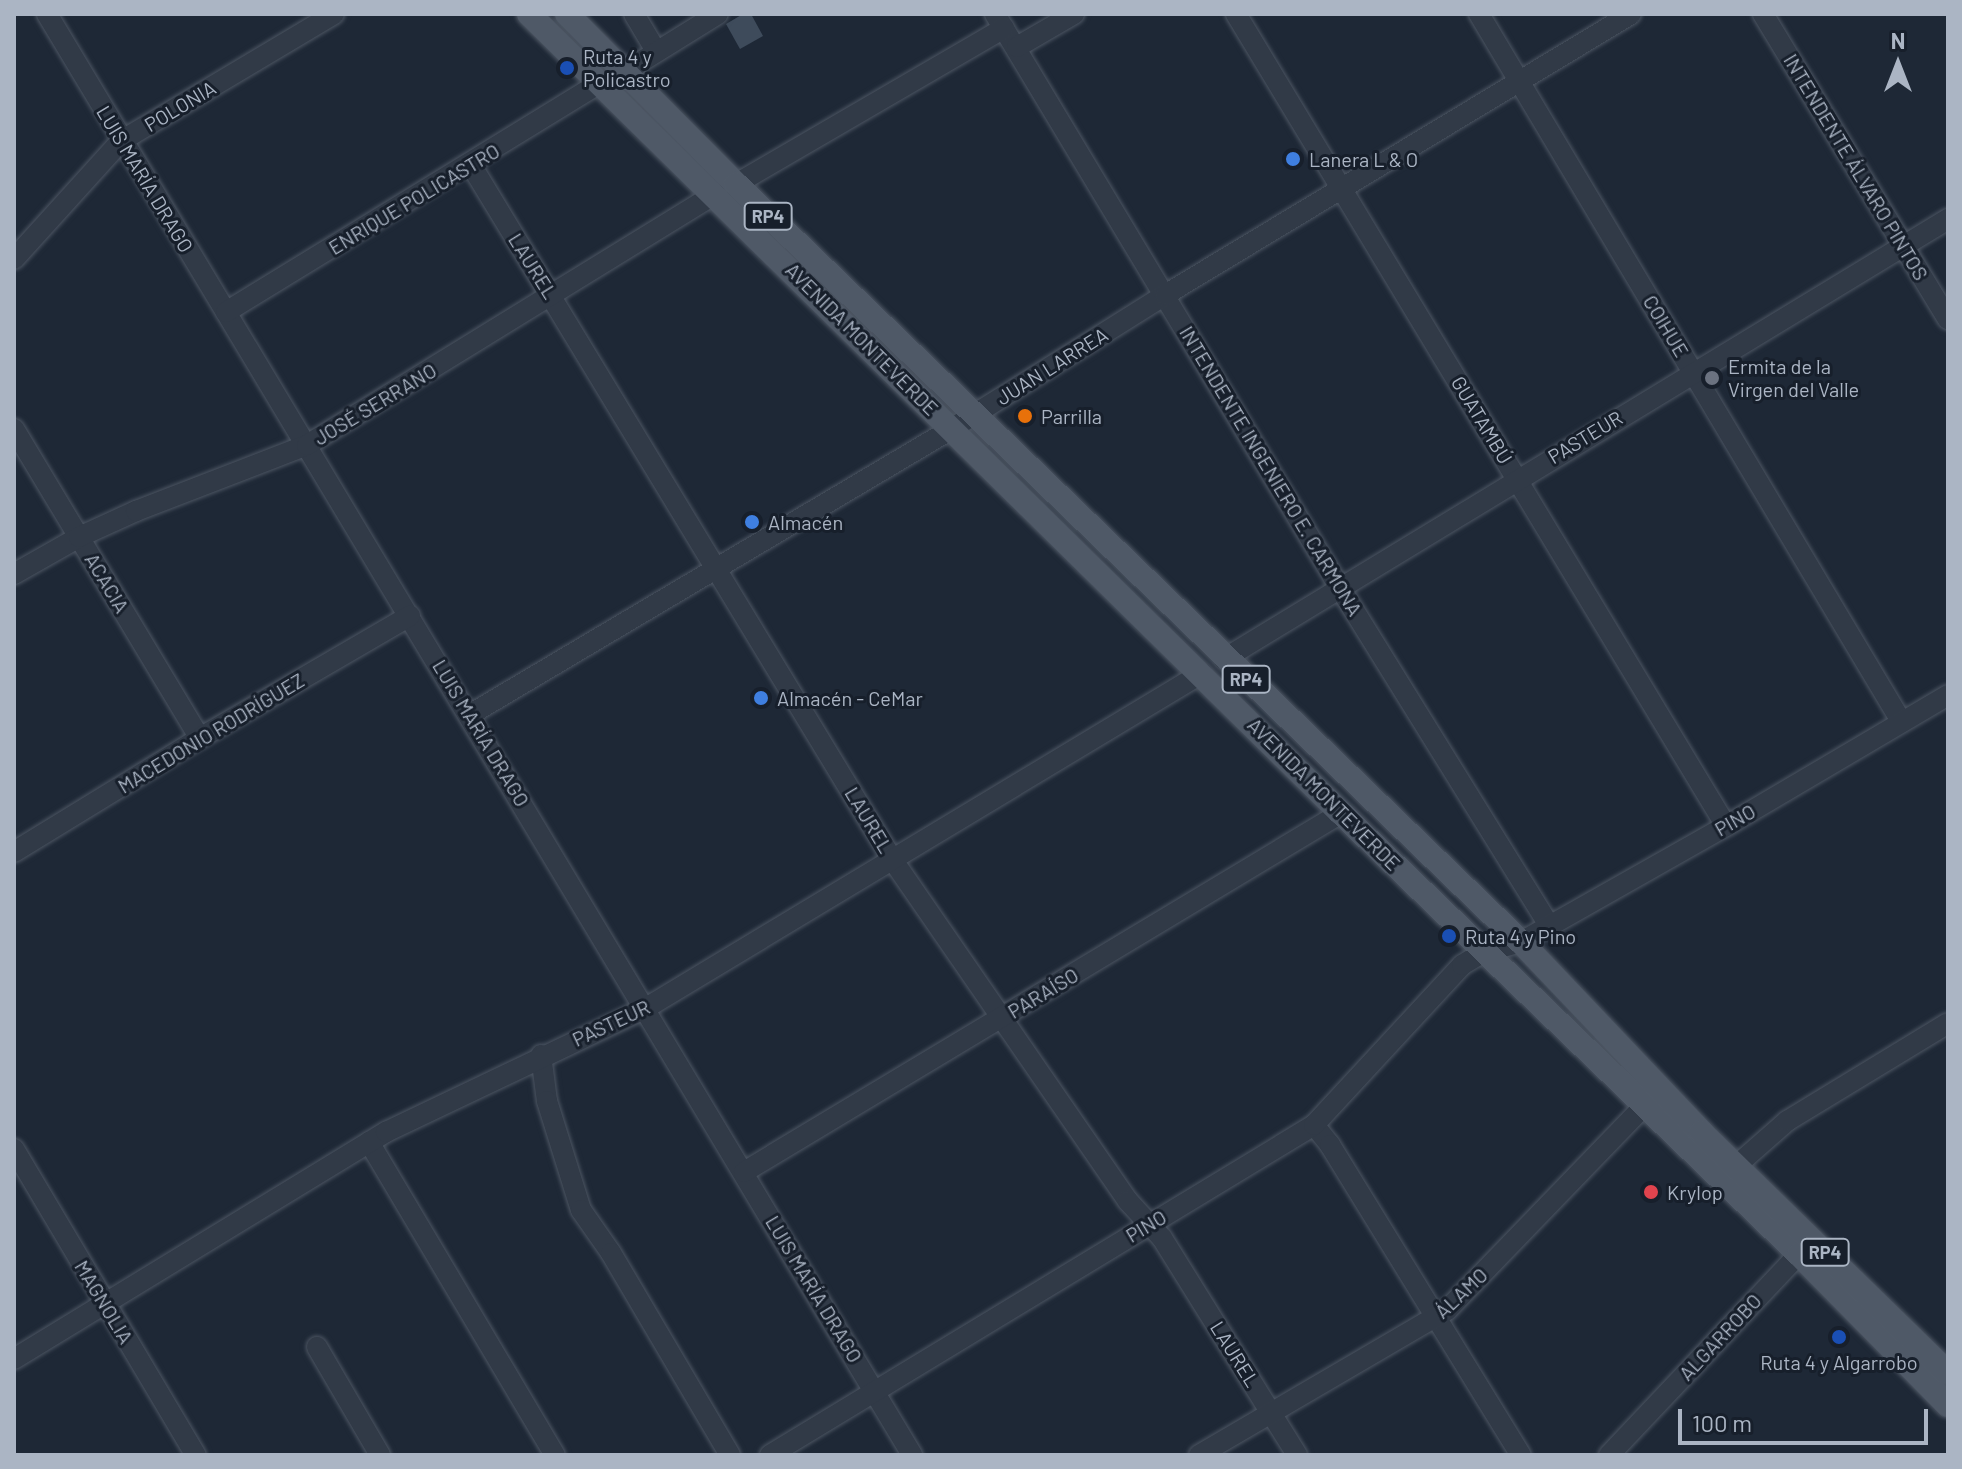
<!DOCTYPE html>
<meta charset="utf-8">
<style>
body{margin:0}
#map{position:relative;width:1962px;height:1469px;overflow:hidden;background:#1e2836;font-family:Barlow,sans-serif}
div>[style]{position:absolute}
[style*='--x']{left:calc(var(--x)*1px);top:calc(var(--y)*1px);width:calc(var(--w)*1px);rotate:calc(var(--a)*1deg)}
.building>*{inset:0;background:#3e4b5b}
.roads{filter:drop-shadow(0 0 2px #4c5562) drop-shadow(0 0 2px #4c5562)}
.minor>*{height:20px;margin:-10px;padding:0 10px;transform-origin:10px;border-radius:10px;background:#313a47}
.major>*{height:24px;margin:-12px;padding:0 12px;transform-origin:12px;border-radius:12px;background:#4f5967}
.dots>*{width:22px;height:22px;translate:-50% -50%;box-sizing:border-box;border:4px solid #171f2b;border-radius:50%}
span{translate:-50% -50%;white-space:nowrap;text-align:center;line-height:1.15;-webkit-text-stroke:6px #171f2b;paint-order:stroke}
.shield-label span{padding:2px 6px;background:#171f2b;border:2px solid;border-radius:6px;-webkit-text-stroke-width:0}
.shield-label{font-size:18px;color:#abb5c4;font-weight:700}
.poi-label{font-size:20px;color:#abb5c4}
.left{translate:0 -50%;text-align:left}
.street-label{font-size:20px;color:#abb5c4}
.frame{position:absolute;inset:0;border:16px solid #abb5c4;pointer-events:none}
.north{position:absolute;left:1858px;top:24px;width:80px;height:80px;-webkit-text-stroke:6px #171f2b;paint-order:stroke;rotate:0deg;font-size:22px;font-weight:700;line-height:32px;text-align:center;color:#abb5c4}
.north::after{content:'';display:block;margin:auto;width:28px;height:36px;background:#abb5c4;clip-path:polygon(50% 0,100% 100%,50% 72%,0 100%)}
.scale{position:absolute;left:1678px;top:1409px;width:250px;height:36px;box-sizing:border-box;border:4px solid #abb5c4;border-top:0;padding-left:10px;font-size:24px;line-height:28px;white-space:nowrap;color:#abb5c4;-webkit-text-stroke:6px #171f2b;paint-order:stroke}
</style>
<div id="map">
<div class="building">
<div style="clip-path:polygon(743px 14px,751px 14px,763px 36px,740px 49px,726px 24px)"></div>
</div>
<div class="roads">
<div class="minor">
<div style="--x:47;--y:14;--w:1681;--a:59.02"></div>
<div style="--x:634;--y:14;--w:43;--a:59.3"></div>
<div style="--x:995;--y:14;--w:670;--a:58.99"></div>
<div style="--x:1340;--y:588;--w:397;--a:58.2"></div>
<div style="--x:1236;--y:14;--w:948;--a:58.89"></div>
<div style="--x:1479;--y:14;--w:823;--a:59.17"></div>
<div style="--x:1763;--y:14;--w:357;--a:58.8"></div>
<div style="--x:1017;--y:47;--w:66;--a:-30.1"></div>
<div style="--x:626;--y:71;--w:108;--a:-31.8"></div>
<div style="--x:471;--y:165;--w:812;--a:58.76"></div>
<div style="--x:892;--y:859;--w:416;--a:55.4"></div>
<div style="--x:1128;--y:1201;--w:50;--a:47.4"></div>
<div style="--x:1162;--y:1238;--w:256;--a:58.1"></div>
<div style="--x:736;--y:184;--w:310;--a:-30.2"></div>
<div style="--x:14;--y:259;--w:159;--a:-47.8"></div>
<div style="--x:121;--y:141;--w:248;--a:-30.8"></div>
<div style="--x:226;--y:312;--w:439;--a:-31.5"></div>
<div style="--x:14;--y:429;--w:361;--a:59"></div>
<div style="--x:14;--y:574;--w:75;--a:-29.6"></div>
<div style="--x:79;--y:537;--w:63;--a:-24.5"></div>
<div style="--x:136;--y:511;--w:183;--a:-21.1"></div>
<div style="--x:307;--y:445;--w:479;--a:-31.6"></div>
<div style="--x:1224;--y:659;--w:847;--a:-31.29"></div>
<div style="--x:471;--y:714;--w:560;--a:-30.68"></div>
<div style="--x:953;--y:428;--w:250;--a:-32.1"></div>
<div style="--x:1165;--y:295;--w:544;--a:-31.09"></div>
<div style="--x:14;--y:852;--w:218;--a:-31.5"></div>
<div style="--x:200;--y:738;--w:243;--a:-30.2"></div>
<div style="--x:541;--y:1055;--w:46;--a:82.6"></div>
<div style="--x:547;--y:1101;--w:114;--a:72.7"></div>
<div style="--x:581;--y:1210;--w:52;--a:55.1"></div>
<div style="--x:611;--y:1253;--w:234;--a:59.5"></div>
<div style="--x:1314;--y:1125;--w:26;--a:51"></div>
<div style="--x:1330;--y:1145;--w:364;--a:58.4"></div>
<div style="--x:369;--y:1142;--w:364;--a:59.3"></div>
<div style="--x:14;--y:1149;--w:356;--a:59.3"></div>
<div style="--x:1736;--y:1166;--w:68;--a:-41.4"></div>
<div style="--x:1787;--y:1121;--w:188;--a:-31.3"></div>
<div style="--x:744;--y:1172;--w:697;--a:-31.02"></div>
<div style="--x:317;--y:1347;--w:125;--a:59.7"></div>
<div style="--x:14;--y:1359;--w:436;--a:-31.4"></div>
<div style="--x:386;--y:1132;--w:288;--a:-25.5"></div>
<div style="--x:646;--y:1008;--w:649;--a:-31.07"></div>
<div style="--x:770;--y:1455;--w:636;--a:-31.24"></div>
<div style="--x:1314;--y:1125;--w:218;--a:-47.2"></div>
<div style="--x:1462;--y:965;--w:26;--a:-31"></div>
<div style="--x:1484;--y:952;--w:38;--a:-15"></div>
<div style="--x:1521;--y:942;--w:236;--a:-29.5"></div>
<div style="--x:1726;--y:826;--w:258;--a:-30.5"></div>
<div style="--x:1199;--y:1455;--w:287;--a:-30.3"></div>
<div style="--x:1447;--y:1310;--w:284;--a:-46"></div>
<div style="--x:1609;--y:1455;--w:277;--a:-46.6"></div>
</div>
<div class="major">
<div style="--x:529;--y:14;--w:1139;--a:44.54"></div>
<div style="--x:1341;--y:813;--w:636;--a:43.92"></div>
<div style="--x:1799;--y:1254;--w:212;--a:45.4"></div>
<div style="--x:567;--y:14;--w:240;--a:45.2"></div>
<div style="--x:736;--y:184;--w:1091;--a:44"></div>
<div style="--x:1521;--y:942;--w:262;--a:46.5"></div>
<div style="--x:1701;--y:1132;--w:345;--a:44.3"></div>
</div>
</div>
<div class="dots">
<div style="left:567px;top:68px;background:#1a4fb4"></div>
<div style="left:1293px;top:159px;background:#3f7fe0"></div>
<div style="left:1712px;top:378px;background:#6b7280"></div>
<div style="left:1025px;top:416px;background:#e8710a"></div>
<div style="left:752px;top:522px;background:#3f7fe0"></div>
<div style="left:761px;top:698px;background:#3f7fe0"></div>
<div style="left:1449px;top:936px;background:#1a4fb4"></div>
<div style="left:1651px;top:1192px;background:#e0444e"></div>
<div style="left:1839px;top:1337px;background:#1a4fb4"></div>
</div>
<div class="shield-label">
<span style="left:768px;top:216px">RP4</span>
<span style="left:1246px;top:679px">RP4</span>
<span style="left:1825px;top:1252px">RP4</span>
</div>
<div class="poi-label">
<span class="left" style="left:583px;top:68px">Ruta 4 y<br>Policastro</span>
<span class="left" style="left:1309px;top:159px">Lanera L &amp; O</span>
<span class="left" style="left:1728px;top:378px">Ermita de la<br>Virgen del Valle</span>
<span class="left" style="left:1041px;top:416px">Parrilla</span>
<span class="left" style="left:768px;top:522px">Almacén</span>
<span class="left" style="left:777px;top:698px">Almacén - CeMar</span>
<span class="left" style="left:1465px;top:936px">Ruta 4 y Pino</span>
<span class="left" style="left:1667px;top:1192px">Krylop</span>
<span style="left:1839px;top:1362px">Ruta 4 y Algarrobo</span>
</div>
<div class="street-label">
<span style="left:180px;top:106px;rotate:-31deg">POLONIA</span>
<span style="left:1856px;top:167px;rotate:59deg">INTENDENTE ÁLVARO PINTOS</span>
<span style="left:145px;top:179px;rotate:59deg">LUIS MARÍA DRAGO</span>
<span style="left:414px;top:199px;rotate:-31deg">ENRIQUE POLICASTRO</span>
<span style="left:533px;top:266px;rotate:58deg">LAUREL</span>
<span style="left:1666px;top:326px;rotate:59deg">COIHUE</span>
<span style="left:862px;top:339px;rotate:45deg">AVENIDA MONTEVERDE</span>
<span style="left:1052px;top:366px;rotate:-32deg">JUAN LARREA</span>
<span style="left:375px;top:404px;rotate:-31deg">JOSÉ SERRANO</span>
<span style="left:1482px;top:420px;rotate:59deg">GUATAMBÚ</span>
<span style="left:1585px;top:437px;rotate:-31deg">PASTEUR</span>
<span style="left:1271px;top:471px;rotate:59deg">INTENDENTE INGENIERO E. CARMONA</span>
<span style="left:107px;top:583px;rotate:59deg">ACACIA</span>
<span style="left:211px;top:733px;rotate:-31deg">MACEDONIO RODRÍGUEZ</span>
<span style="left:481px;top:733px;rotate:59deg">LUIS MARÍA DRAGO</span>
<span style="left:1324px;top:794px;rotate:45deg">AVENIDA MONTEVERDE</span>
<span style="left:869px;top:820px;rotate:59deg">LAUREL</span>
<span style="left:1735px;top:820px;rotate:-30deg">PINO</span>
<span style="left:1043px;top:993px;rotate:-31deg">PARAÍSO</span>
<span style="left:611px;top:1023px;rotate:-25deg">PASTEUR</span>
<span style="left:1146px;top:1226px;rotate:-31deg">PINO</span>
<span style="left:814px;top:1289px;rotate:59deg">LUIS MARÍA DRAGO</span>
<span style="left:1461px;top:1293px;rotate:-43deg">ÁLAMO</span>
<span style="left:104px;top:1302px;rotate:59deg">MAGNOLIA</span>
<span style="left:1720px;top:1337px;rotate:-47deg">ALGARROBO</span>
<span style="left:1235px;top:1354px;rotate:58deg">LAUREL</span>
</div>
<div class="frame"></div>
<div class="north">N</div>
<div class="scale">100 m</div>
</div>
